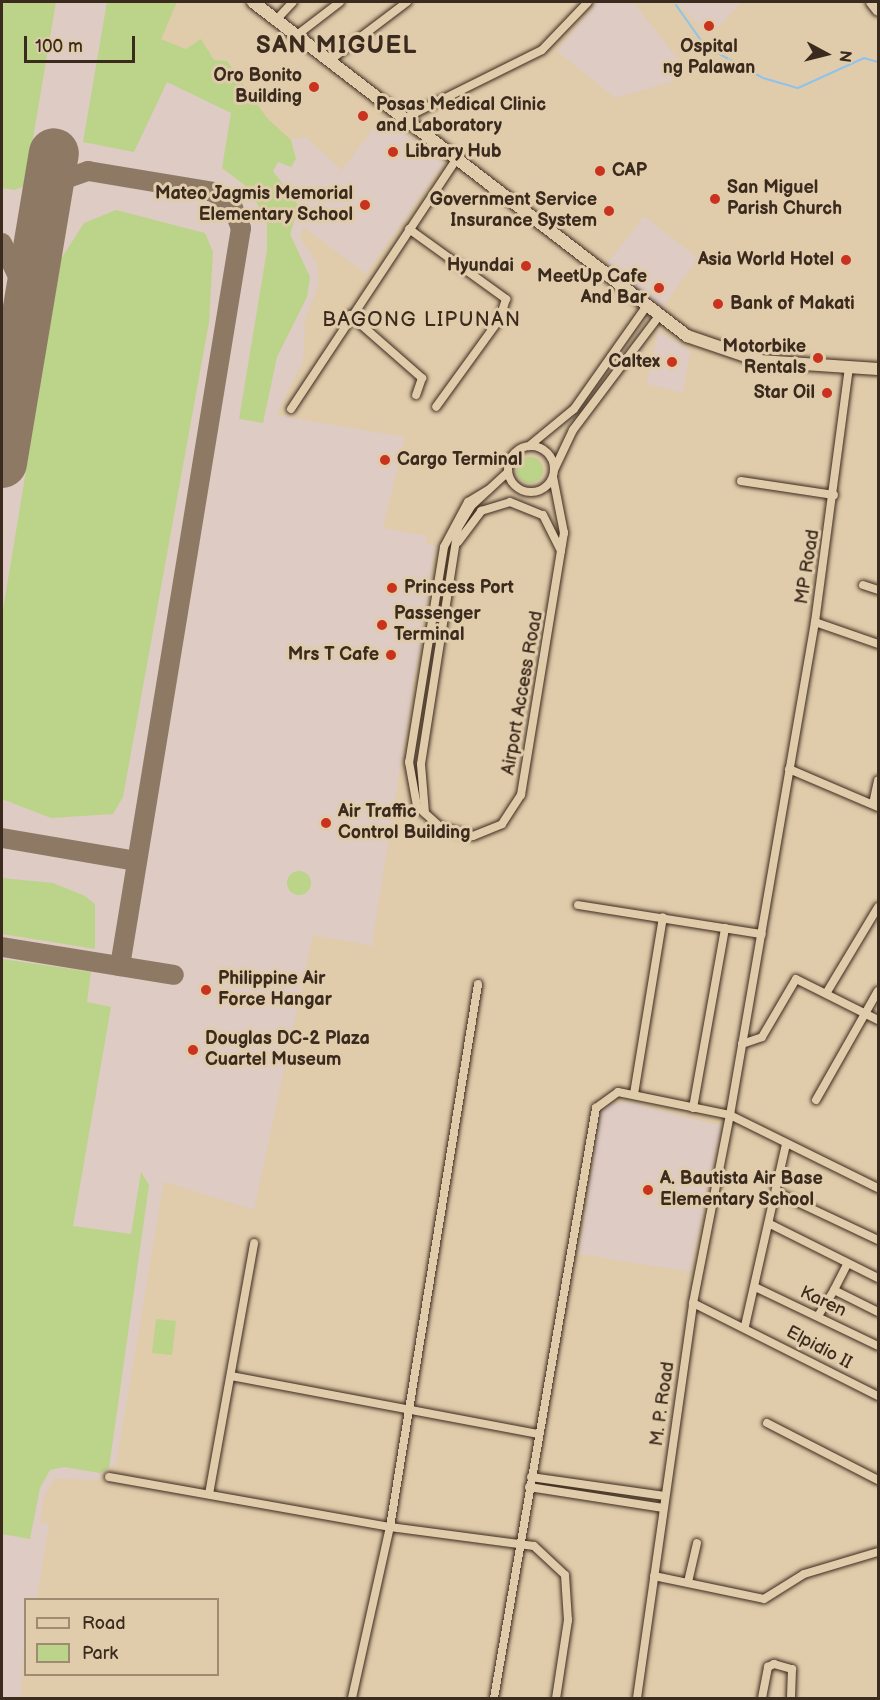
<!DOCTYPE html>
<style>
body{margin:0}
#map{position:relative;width:880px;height:1700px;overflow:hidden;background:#e0cbaa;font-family:"Balsamiq Sans",sans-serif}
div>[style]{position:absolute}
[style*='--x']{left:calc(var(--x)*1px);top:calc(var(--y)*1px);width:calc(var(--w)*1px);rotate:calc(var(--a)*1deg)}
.built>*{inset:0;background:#decbc3}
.green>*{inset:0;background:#bbd48a}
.round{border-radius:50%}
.stream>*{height:2px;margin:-1px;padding:0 1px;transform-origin:1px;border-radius:1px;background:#8fc3ec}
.taxiway>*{height:20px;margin:-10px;padding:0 10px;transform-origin:10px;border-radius:10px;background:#8e7a64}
.runway>*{height:50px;margin:-25px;padding:0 25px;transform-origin:25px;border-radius:25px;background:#8e7a64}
.roads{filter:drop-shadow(0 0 2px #3b2a1e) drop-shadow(0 0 2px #3b2a1e)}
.minor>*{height:8px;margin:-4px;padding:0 4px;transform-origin:4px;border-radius:4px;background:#e0cbaa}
.minor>.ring{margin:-4px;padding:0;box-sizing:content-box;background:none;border:8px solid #e0cbaa;border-radius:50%}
.secondary>*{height:10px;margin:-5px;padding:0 5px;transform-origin:5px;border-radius:5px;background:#e0cbaa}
.primary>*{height:12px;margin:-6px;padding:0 6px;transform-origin:6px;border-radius:6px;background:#e0cbaa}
.dots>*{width:16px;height:16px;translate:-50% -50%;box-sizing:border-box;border:3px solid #e0cbaa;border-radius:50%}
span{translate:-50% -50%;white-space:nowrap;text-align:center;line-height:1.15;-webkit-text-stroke:6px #e0cbaa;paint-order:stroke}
.poi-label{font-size:18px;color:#3b2a1e;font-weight:700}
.right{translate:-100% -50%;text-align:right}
.left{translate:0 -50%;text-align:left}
.street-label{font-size:18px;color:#3b2a1e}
.neighbourhood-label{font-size:20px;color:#3b2a1e;letter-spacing:1.5px}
.district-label{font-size:24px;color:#3b2a1e;font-weight:700;letter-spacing:1.5px}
.frame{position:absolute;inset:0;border:3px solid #3b2a1e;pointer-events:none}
.legend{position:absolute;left:24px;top:1598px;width:195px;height:78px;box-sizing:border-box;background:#e0cbaa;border:2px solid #9e8b72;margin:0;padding:8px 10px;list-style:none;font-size:18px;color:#3b2a1e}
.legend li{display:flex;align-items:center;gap:12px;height:30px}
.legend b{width:30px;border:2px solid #9e8b72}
.north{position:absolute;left:796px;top:24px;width:60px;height:60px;-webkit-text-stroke:4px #e0cbaa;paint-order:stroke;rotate:97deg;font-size:16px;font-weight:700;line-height:24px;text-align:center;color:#3b2a1e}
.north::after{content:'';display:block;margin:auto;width:21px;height:27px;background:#3b2a1e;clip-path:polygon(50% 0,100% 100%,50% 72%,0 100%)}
.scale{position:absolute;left:24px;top:36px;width:111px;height:27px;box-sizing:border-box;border:3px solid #3b2a1e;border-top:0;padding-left:8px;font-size:18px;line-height:21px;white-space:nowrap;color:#3b2a1e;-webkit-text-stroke:4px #e0cbaa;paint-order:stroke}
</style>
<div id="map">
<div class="built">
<div style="clip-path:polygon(2px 2px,177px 2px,161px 39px,186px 49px,201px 39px,214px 60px,227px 61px,267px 118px,290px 140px,305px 136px,341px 169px,335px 179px,382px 117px,443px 163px,366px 274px,303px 227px,301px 239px,317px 263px,319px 284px,305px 320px,303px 361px,276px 415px,405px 437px,383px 528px,427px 536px,426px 544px,435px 546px,372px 946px,313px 935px,254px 1210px,164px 1182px,116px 1465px,100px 1473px,99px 1480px,54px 1479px,44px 1497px,40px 1522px,49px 1524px,37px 1599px,26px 1600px,21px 1698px,2px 1698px)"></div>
<div style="clip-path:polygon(598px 2px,633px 2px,683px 66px,671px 82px,615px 98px,557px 51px)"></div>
<div style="clip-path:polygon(676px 2px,742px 2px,710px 36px)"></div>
<div style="clip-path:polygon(644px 216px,698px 258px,662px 308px,606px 265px)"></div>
<div style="clip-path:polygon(658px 331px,690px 351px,683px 393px,647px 384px)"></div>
<div style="clip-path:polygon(626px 1102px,721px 1126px,690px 1272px,579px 1254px,600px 1115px,607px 1105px)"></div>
</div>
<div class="green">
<div style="clip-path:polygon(2px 2px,56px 2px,25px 186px,14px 190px,2px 188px)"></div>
<div style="clip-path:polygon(107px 2px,177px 2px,161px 39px,186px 49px,201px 39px,214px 60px,227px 61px,267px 118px,291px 140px,296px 159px,291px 167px,278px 162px,273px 171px,299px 206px,290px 234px,310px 277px,307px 297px,277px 357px,263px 423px,239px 419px,267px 250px,267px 220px,247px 187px,222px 168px,231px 113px,167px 82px,134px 152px,83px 142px)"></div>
<div style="clip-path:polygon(116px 210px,205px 233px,213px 252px,209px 322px,123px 797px,113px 814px,51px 818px,2px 799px,2px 616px,61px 259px,84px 223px)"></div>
<div class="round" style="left:517px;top:457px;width:26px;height:26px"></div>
<div class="round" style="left:287px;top:871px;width:24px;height:24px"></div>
<div style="clip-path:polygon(2px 878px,53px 883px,85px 896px,95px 904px,95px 949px,2px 934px)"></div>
<div style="clip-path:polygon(2px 959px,91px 972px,87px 1002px,111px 1007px,73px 1226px,131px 1234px,141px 1172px,149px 1185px,109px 1468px,100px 1473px,64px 1467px,50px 1470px,40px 1488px,30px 1539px,2px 1534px)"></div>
<div style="clip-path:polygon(156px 1319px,176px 1321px,172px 1355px,152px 1353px)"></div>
</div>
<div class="stream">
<div style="--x:676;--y:5;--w:50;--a:54.7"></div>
<div style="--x:705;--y:46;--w:66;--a:28.9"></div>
<div style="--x:763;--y:78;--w:36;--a:16"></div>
<div style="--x:798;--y:88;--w:72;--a:-24.4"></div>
<div style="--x:864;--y:58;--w:15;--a:16"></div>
</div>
<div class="taxiway">
<div style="--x:45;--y:206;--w:29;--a:-61"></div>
<div style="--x:59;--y:181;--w:31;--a:-19"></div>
<div style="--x:88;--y:171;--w:127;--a:9.5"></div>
<div style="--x:213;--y:192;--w:23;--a:34"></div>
<div style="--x:232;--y:205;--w:25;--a:69"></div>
<div style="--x:241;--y:228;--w:748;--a:99.31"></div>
<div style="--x:2;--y:243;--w:62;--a:64.3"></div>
<div style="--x:2;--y:838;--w:137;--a:9.7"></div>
<div style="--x:2;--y:947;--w:174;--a:9.2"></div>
</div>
<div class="runway">
<div style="--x:2;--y:463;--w:314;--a:-80.5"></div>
</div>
<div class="roads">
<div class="minor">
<div style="--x:277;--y:19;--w:23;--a:-47"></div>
<div style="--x:297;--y:35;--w:54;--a:-37.5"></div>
<div style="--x:329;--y:61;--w:98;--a:-37.1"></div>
<div style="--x:403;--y:119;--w:155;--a:-26.4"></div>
<div style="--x:542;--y:50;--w:66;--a:-46.2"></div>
<div style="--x:409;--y:229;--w:120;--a:35.8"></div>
<div style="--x:506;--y:299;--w:22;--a:108"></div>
<div style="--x:499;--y:320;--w:107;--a:125.9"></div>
<div style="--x:350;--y:315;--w:96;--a:41.2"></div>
<div style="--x:422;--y:378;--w:18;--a:109"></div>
<div style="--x:291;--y:409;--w:299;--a:-56.5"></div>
<div style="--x:529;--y:446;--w:58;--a:-39.4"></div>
<div style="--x:574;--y:409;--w:125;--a:-54.8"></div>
<div class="ring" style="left:508px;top:446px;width:38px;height:38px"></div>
<div style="--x:554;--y:470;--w:44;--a:-64.6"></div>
<div style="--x:573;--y:430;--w:143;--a:-53"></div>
<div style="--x:741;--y:481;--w:94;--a:8.6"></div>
<div style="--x:488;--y:490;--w:23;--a:149"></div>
<div style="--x:468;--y:502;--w:51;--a:118.1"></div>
<div style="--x:444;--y:547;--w:218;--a:99.2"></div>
<div style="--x:409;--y:762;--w:45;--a:79.7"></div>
<div style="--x:417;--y:806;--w:31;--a:42"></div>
<div style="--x:440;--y:827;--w:34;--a:15"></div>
<div style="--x:473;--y:836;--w:31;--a:-22"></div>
<div style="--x:502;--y:824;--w:35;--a:-57"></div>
<div style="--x:521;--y:795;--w:266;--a:-80.7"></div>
<div style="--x:564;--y:533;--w:57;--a:-101.1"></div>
<div style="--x:458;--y:542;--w:39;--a:-53"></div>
<div style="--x:481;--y:511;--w:30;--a:-17"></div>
<div style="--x:510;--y:502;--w:35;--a:22"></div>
<div style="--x:543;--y:515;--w:40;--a:63.4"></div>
<div style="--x:863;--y:585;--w:16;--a:18"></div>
<div style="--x:815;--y:622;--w:67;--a:19.2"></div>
<div style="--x:789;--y:769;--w:97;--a:23.1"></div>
<div style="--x:873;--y:804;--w:24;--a:-78"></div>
<div style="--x:425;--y:813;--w:49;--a:-94.7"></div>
<div style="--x:421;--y:764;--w:239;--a:-81.1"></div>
<div style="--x:458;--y:528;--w:26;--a:-59"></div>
<div style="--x:471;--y:506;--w:50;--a:-42.6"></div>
<div style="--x:578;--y:905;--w:186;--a:9"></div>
<div style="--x:827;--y:992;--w:99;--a:-59"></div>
<div style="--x:742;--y:1044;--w:21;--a:-19"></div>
<div style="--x:762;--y:1037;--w:67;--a:-59.6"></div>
<div style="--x:796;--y:979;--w:92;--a:26.6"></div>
<div style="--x:634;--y:1094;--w:179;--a:-80.7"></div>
<div style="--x:816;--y:1100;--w:125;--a:-60.4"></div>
<div style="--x:693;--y:1108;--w:183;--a:-79.9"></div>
<div style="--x:776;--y:1192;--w:113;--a:25.2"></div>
<div style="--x:770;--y:1224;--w:121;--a:26.6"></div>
<div style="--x:755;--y:1287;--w:136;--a:25.6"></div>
<div style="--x:834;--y:1290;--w:30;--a:-63"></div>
<div style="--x:693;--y:1303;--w:207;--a:26.7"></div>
<div style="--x:818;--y:1316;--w:31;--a:-58"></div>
<div style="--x:834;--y:1290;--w:49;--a:26.6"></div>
<div style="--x:745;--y:1326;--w:187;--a:-77.3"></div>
<div style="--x:231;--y:1376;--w:312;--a:10.7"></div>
<div style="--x:767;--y:1423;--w:125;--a:27.2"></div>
<div style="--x:109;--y:1477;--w:285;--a:10.1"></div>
<div style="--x:390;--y:1527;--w:145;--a:7.5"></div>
<div style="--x:534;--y:1546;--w:42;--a:43.1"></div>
<div style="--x:565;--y:1575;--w:45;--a:86.2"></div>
<div style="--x:568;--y:1620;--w:79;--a:98.7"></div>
<div style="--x:531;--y:1477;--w:135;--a:8.1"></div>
<div style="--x:529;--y:1487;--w:136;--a:8.9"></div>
<div style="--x:209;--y:1494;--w:255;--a:-79.8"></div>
<div style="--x:654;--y:1576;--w:112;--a:11.8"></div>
<div style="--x:764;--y:1599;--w:47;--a:-32"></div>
<div style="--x:804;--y:1574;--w:77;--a:-16.6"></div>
<div style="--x:688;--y:1582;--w:40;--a:-77"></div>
<div style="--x:352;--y:1698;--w:175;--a:-77.5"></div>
<div style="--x:390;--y:1527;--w:550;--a:-80.79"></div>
<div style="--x:494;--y:1698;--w:599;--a:-80.19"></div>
<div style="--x:596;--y:1108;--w:27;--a:-36"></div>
<div style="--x:618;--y:1092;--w:114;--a:11.6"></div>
<div style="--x:730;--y:1115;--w:500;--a:-80.22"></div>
<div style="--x:815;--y:622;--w:257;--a:-82.4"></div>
<div style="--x:637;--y:1698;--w:399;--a:-81.9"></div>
<div style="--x:693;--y:1303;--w:192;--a:-78.9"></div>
<div style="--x:730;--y:1115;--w:165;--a:26.3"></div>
<div style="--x:762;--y:1698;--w:32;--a:-79"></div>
<div style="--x:768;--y:1667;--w:7;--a:-27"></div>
<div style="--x:774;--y:1664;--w:19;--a:16"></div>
<div style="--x:792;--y:1669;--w:29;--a:92"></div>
</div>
<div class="secondary">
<div style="--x:871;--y:2;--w:11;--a:52"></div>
</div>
<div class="primary">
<div style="--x:253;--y:2;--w:548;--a:37.58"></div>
<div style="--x:687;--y:336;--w:77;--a:18.9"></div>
<div style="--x:760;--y:361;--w:118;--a:3.9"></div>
</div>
</div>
<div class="dots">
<div style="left:709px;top:26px;background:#c8321e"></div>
<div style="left:314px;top:87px;background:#c8321e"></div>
<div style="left:363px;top:116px;background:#c8321e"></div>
<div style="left:393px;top:152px;background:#c8321e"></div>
<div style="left:600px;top:171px;background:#c8321e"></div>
<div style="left:715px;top:199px;background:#c8321e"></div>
<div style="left:365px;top:205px;background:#c8321e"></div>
<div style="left:609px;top:211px;background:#c8321e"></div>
<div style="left:846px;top:260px;background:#c8321e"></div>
<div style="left:526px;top:266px;background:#c8321e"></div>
<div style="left:659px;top:288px;background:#c8321e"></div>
<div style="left:718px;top:304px;background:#c8321e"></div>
<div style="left:818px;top:358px;background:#c8321e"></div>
<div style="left:672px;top:362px;background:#c8321e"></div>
<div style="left:827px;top:393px;background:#c8321e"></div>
<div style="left:385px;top:460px;background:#c8321e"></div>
<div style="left:392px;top:588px;background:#c8321e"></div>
<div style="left:382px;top:625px;background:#c8321e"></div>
<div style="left:391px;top:655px;background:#c8321e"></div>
<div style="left:326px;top:823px;background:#c8321e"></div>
<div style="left:206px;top:990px;background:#c8321e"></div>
<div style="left:193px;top:1050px;background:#c8321e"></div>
<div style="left:648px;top:1190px;background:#c8321e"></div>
</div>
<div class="poi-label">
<span style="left:709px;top:58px">Ospital<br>ng Palawan</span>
<span class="right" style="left:302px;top:87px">Oro Bonito<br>Building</span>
<span class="left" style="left:376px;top:116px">Posas Medical Clinic<br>and Laboratory</span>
<span class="left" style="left:405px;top:152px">Library Hub</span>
<span class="left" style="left:612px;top:171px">CAP</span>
<span class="left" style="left:727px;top:199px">San Miguel<br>Parish Church</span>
<span class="right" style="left:353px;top:205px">Mateo Jagmis Memorial<br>Elementary School</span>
<span class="right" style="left:597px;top:211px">Government Service<br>Insurance System</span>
<span class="right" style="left:834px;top:260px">Asia World Hotel</span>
<span class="right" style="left:514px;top:266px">Hyundai</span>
<span class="right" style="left:647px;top:288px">MeetUp Cafe<br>And Bar</span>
<span class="left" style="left:730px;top:304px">Bank of Makati</span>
<span class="right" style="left:806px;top:358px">Motorbike<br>Rentals</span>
<span class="right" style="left:660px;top:362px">Caltex</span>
<span class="right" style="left:815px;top:393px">Star Oil</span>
<span class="left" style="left:397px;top:460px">Cargo Terminal</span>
<span class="left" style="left:404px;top:588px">Princess Port</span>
<span class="left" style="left:394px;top:625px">Passenger<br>Terminal</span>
<span class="right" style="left:379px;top:655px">Mrs T Cafe</span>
<span class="left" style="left:338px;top:823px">Air Traffic<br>Control Building</span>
<span class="left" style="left:218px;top:990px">Philippine Air<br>Force Hangar</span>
<span class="left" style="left:205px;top:1050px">Douglas DC-2 Plaza<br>Cuartel Museum</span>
<span class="left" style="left:660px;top:1190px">A. Bautista Air Base<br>Elementary School</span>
</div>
<div class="street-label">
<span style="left:808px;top:567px;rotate:-81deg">MP Road</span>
<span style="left:523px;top:693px;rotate:-80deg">Airport Access Road</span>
<span style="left:823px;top:1302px;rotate:25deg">Karen</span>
<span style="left:819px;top:1348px;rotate:28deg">Elpidio II</span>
<span style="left:663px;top:1404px;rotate:-82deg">M. P. Road</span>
</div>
<div class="neighbourhood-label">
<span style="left:422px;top:320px">BAGONG LIPUNAN</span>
</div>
<div class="district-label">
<span style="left:337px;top:46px">SAN MIGUEL</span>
</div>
<div class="frame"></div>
<ul class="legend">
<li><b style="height:8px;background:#e0cbaa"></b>Road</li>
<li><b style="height:16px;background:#bbd48a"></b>Park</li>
</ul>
<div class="north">N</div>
<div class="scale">100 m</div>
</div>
